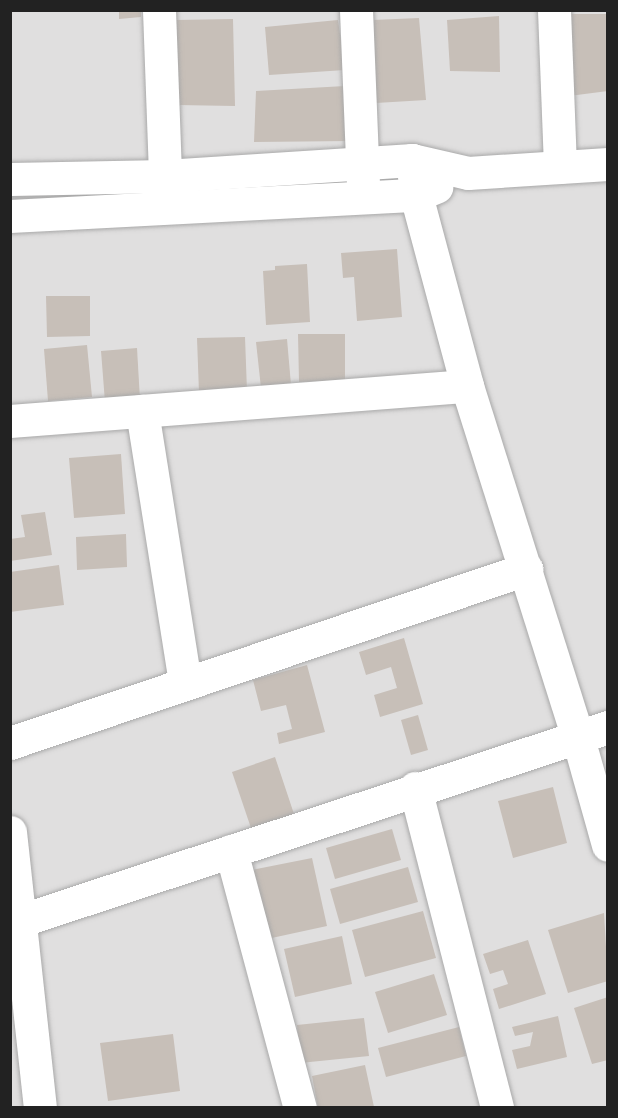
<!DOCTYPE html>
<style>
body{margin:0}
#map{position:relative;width:618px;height:1118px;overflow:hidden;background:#f2efe9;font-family:"Golos Text",sans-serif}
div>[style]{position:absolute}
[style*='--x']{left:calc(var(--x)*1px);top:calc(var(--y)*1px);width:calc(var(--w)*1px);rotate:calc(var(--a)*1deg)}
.residential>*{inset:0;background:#e0dfdf}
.building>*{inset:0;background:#c7bfb8}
.roads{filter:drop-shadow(0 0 2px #a9a9a9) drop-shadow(0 0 2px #a9a9a9)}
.minor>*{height:33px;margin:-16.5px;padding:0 16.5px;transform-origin:16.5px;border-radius:16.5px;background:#fff}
span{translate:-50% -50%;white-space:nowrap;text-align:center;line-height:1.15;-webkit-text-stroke:6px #fff;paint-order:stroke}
.frame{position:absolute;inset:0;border:12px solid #222;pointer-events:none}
</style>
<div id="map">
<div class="residential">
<div style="clip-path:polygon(11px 11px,607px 11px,607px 1107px,11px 1107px)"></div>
</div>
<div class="building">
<div style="clip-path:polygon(119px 10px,141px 10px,141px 17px,119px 19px)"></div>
<div style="clip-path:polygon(565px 14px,608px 14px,608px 91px,569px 96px)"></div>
<div style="clip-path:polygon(499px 16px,500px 72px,450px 71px,447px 20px)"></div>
<div style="clip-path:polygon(419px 18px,426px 100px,376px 103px,373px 20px)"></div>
<div style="clip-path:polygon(233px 19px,235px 106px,177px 105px,176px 20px)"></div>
<div style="clip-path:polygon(338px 20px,345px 70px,269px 75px,265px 27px)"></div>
<div style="clip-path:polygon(345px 86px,352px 141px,254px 142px,256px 91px)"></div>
<div style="clip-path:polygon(397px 249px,402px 317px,357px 321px,354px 277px,343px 278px,341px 253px)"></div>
<div style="clip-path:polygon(307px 264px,310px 322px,266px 325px,263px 271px,275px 270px,275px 266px)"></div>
<div style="clip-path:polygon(46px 296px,90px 296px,90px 336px,47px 337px)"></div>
<div style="clip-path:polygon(298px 334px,345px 334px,345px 381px,299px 382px)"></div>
<div style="clip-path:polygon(245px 337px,247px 391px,199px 393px,197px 338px)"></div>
<div style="clip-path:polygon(287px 339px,291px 385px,261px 388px,256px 342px)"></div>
<div style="clip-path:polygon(87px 345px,92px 397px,48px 401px,44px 349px)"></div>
<div style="clip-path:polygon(137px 348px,140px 400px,105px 402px,101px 351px)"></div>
<div style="clip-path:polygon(121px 454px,125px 514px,74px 518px,69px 458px)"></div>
<div style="clip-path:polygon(45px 512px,52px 555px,10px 561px,10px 539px,25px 537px,21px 515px)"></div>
<div style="clip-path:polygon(126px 534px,127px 567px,77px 570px,76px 537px)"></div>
<div style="clip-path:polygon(59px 565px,64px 605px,10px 612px,10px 572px)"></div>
<div style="clip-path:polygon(404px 638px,423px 704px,380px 717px,374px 695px,397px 688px,391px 667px,366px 675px,359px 652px)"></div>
<div style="clip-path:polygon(307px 665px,325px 732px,279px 744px,277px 733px,292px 729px,286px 705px,261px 711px,253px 680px)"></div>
<div style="clip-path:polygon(418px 715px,428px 750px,411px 755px,401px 720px)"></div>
<div style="clip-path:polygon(275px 757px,295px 817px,252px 831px,232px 772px)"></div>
<div style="clip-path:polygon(553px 787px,567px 843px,513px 858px,498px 801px)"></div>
<div style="clip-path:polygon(392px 829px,401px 860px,335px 879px,326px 848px)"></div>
<div style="clip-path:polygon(312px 858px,327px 926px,267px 939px,252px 870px)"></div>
<div style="clip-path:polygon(408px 867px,418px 902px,340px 924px,330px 889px)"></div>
<div style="clip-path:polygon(423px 911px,436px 958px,365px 977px,352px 930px)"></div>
<div style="clip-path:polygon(604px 913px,608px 981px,568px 993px,548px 930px)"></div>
<div style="clip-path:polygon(342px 936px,352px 984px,295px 997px,284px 949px)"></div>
<div style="clip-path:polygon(528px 940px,546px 994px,499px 1009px,493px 989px,508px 984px,503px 970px,490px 974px,483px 954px)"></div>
<div style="clip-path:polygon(434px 974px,447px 1015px,388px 1033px,375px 992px)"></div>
<div style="clip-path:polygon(608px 997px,608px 1060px,592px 1064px,574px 1008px)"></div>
<div style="clip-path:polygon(558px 1016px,567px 1057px,517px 1069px,512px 1050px,530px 1046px,533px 1032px,515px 1036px,512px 1027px)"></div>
<div style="clip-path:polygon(364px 1018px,369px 1056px,300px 1063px,297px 1025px)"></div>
<div style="clip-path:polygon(459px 1027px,466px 1056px,386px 1077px,378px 1048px)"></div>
<div style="clip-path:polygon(173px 1034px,180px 1091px,108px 1101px,100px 1043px)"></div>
<div style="clip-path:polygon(365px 1065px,374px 1107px,318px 1108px,312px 1076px)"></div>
</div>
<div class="roads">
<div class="minor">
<div style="--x:159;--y:10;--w:166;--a:87.9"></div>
<div style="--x:356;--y:10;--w:174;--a:87.7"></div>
<div style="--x:554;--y:10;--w:157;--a:87.8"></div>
<div style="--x:412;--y:160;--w:35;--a:83"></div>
<div style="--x:416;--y:195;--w:198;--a:75"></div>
<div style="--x:467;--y:386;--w:369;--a:72.5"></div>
<div style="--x:578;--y:738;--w:111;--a:74.3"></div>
<div style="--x:10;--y:179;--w:155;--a:-1.1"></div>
<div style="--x:165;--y:176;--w:248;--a:-3.7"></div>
<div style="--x:412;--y:160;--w:57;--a:13.1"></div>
<div style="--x:468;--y:173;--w:140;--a:-3.7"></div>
<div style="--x:10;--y:216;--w:407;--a:-3"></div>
<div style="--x:416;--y:195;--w:22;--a:-22"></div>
<div style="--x:142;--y:411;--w:276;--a:81"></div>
<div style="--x:10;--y:421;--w:458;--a:-4.4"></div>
<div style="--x:10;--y:743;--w:545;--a:-18.63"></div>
<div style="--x:415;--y:788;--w:330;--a:75.6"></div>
<div style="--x:10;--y:832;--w:278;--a:83.8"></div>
<div style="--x:231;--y:851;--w:266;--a:75"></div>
<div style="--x:10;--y:924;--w:630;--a:-18.23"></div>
</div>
</div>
<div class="frame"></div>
</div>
